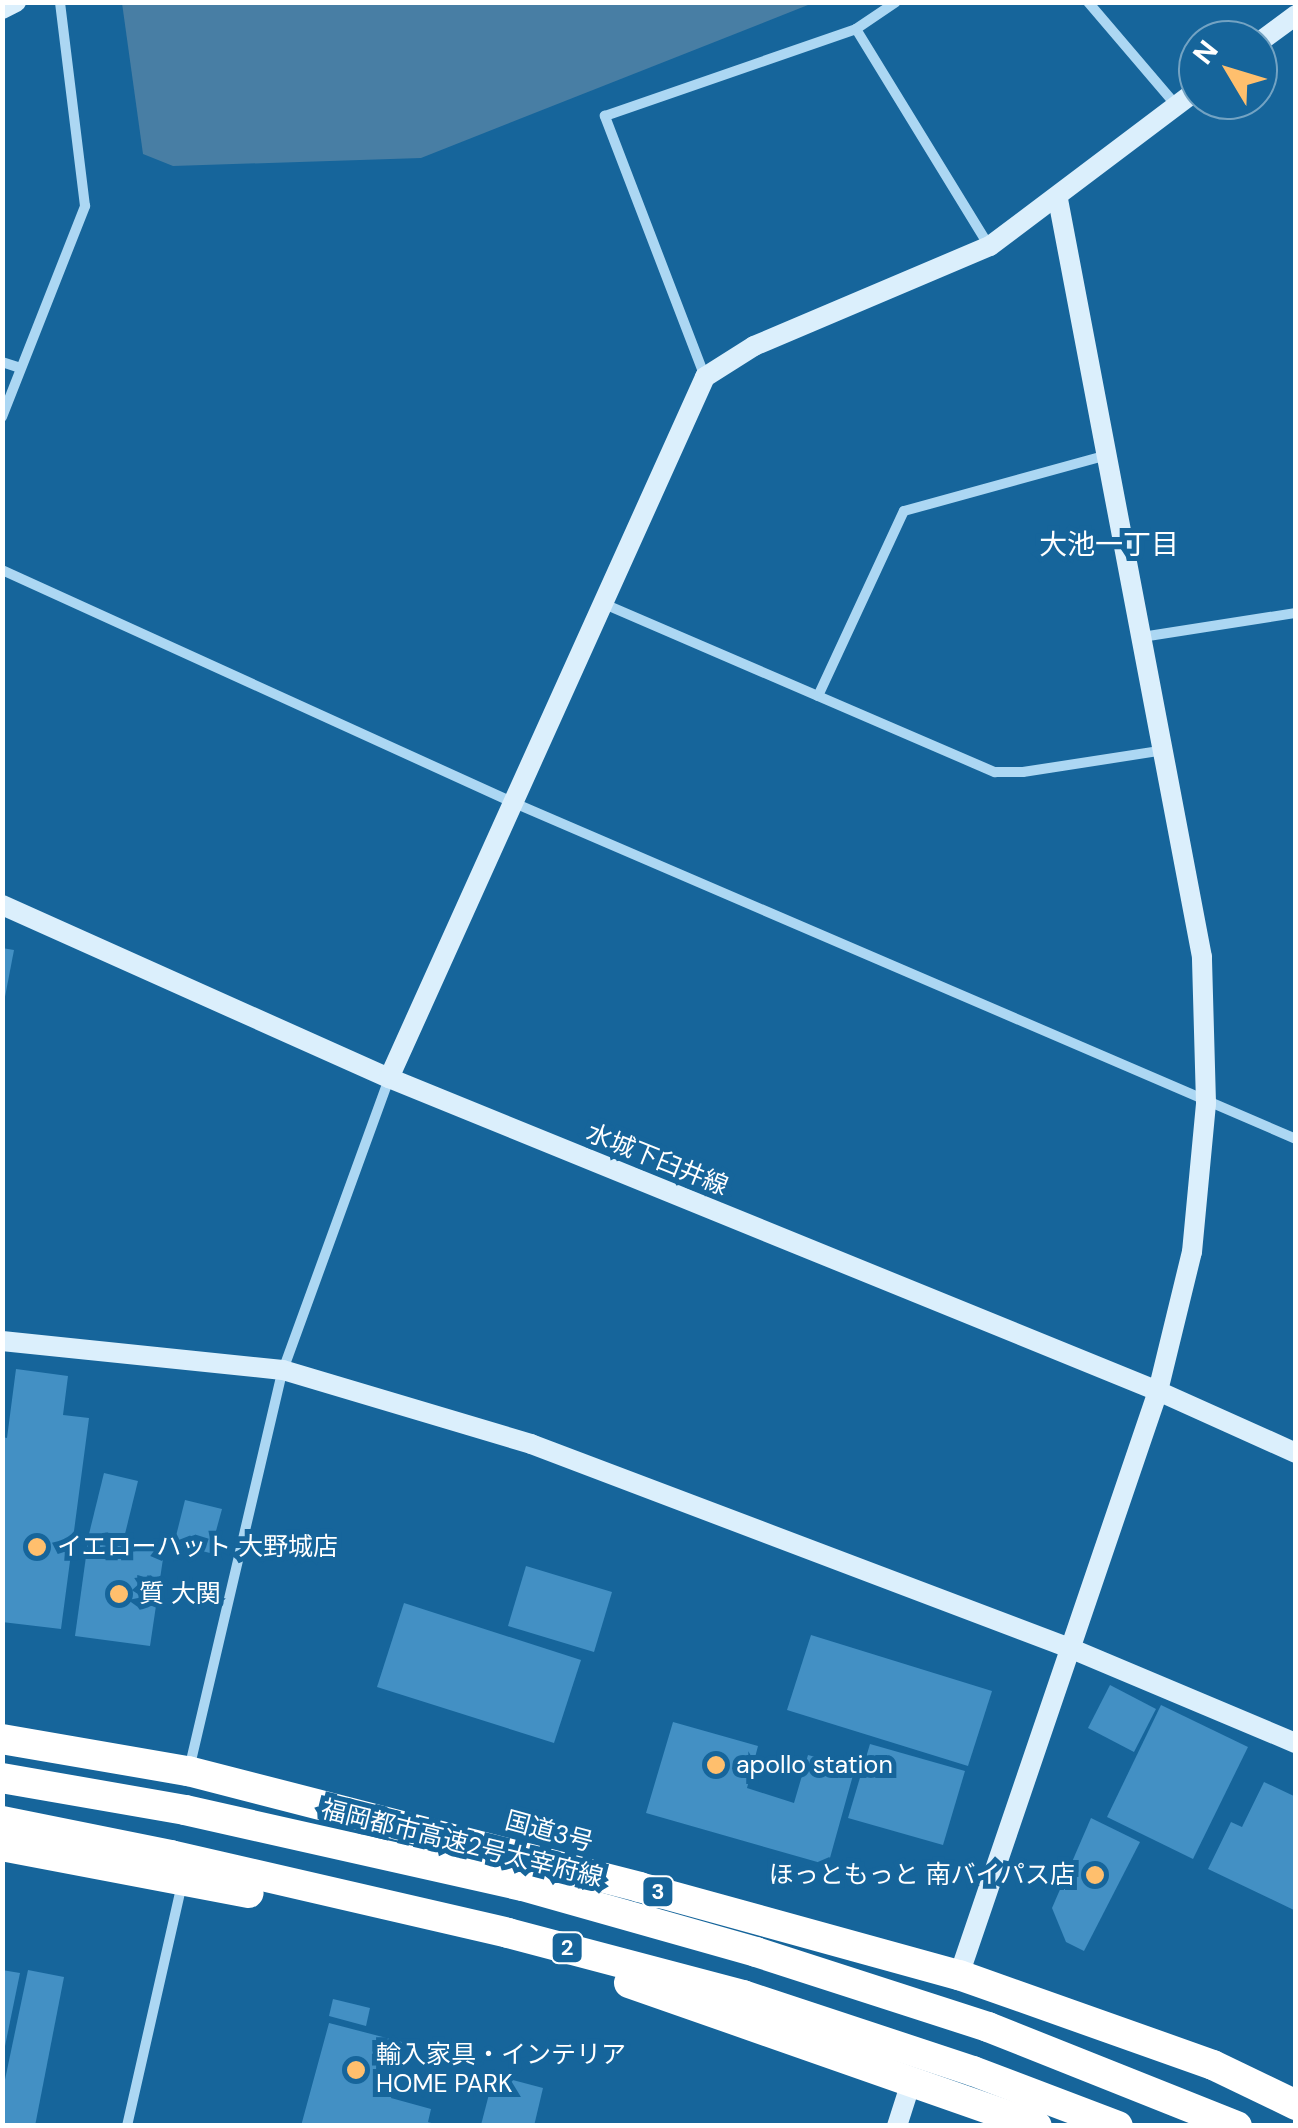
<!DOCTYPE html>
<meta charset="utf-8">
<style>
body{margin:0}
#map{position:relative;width:1298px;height:2128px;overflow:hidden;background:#16659b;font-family:"DM Sans","Noto Sans JP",sans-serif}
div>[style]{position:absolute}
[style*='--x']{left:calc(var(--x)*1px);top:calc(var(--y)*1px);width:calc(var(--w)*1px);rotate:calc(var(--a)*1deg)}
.water>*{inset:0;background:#487ea4}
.building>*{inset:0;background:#4390c4}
.street>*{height:10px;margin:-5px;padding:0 5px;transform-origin:5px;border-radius:5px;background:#acd7f3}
.secondary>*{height:20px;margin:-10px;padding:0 10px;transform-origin:10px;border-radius:10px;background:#dbeffc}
.highway>*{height:30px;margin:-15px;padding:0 15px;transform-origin:15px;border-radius:15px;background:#fff}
.dots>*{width:28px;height:28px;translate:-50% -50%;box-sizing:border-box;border:5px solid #16659b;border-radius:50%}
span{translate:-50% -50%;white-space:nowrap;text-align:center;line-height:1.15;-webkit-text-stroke:10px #16659b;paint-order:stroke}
.shield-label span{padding:2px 8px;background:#16659b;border:2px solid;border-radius:8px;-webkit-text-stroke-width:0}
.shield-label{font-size:22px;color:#fff;font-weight:700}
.street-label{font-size:25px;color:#fff}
.poi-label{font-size:25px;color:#fff}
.left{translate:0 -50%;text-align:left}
.right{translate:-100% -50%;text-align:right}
.neighbourhood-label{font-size:28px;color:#fff}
.frame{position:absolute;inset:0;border:5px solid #fff;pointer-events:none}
.north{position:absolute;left:1178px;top:20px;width:100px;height:100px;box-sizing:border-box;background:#16659b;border:2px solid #73a3c3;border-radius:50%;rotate:308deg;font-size:28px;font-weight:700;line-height:40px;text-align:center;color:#fff}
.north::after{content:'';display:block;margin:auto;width:35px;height:45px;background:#ffbf6d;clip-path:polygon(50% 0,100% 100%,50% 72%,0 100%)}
</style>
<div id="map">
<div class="water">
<div style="clip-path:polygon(122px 3px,122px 2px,813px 3px,421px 158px,173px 166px,143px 154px)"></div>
</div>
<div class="building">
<div style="clip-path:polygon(2px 948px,14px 950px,4px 1002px,2px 1002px)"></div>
<div style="clip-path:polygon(16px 1369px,68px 1376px,63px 1415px,89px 1418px,61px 1629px,2px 1622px,2px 1437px,7px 1438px)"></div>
<div style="clip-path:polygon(104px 1473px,138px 1481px,123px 1542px,89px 1534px)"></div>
<div style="clip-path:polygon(185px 1500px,222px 1509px,210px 1553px,174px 1544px)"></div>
<div style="clip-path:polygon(88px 1542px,164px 1552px,150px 1646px,75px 1636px)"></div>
<div style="clip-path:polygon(526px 1566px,612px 1592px,594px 1652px,508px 1626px)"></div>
<div style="clip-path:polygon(404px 1603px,581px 1660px,554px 1743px,377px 1687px)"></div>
<div style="clip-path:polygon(811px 1635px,992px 1691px,968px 1766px,787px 1710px)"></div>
<div style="clip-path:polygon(1110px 1685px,1156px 1709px,1134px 1752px,1088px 1728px)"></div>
<div style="clip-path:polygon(1161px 1705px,1248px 1747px,1193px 1859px,1107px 1817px)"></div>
<div style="clip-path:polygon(673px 1722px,758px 1746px,747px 1788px,794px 1803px,808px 1755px,855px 1768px,828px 1865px,646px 1813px)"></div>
<div style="clip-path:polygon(870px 1744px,965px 1771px,943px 1845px,848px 1818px)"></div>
<div style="clip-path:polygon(1264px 1782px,1296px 1797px,1296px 1911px,1208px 1869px,1231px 1822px,1242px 1827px)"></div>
<div style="clip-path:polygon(1091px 1818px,1140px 1842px,1084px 1951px,1066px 1942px,1052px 1908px)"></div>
<div style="clip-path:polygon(2px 1970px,20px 1973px,4px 2051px,2px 2051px)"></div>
<div style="clip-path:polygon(28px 1970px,64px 1977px,35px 2126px,9px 2126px,2px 2124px,2px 2094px)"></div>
<div style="clip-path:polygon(333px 1999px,370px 2008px,366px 2026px,329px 2016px)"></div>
<div style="clip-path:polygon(329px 2023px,402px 2042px,391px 2098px,431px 2109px,428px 2122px,441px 2126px,301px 2126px)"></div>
<div style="clip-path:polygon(494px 2075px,543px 2088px,534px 2126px,481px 2125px)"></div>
</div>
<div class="street">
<div style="--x:1088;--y:2;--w:135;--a:49.5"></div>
<div style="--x:856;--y:29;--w:255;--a:58.5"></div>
<div style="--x:2;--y:362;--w:19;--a:18"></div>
<div style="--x:705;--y:377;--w:280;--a:-111"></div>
<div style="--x:605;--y:116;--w:266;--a:-19.1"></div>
<div style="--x:856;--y:29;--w:48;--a:-34"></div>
<div style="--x:2;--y:417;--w:227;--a:-68.5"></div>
<div style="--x:85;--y:206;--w:206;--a:-97"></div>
<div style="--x:2;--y:570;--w:560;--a:24.46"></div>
<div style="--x:512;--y:802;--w:853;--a:23.26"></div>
<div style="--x:602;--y:603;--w:428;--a:23.3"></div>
<div style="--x:995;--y:772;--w:28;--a:0"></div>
<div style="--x:1023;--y:772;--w:138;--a:-8.8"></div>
<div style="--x:1142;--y:637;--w:156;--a:-8.9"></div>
<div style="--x:818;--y:696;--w:204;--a:-65.1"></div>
<div style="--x:904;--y:511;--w:211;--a:-15.4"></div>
<div style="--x:190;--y:1765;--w:406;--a:-76.8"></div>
<div style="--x:283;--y:1370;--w:311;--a:-70"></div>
<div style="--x:127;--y:2126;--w:249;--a:-77.2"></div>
</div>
<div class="secondary">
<div style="--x:2;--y:9;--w:16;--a:-27"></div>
<div style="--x:1258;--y:43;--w:47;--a:-36.4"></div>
<div style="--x:2;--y:905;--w:424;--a:24.1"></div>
<div style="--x:389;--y:1078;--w:830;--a:22.15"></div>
<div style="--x:1158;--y:1391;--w:151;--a:24.2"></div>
<div style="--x:389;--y:1078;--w:769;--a:-65.73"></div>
<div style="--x:705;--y:377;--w:58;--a:-32.3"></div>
<div style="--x:754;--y:346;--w:256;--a:-23"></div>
<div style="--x:990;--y:246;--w:261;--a:-37"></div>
<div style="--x:2;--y:1341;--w:282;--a:5.9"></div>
<div style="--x:283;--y:1370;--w:259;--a:16.6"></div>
<div style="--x:531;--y:1444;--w:579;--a:20.75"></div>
<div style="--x:1072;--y:1649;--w:243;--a:22.8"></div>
<div style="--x:959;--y:1975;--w:617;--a:-71.18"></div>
<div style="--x:1158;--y:1391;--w:143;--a:-76.3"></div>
<div style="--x:1192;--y:1252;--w:150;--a:-84.6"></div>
<div style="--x:1206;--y:1103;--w:146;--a:-91.6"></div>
<div style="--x:1202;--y:957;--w:772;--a:-100.76"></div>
<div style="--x:897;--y:2126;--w:46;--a:-72.3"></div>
</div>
<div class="highway">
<div style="--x:2;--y:1739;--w:189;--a:9.8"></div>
<div style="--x:188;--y:1771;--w:466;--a:14.4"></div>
<div style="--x:639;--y:1887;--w:332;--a:15.4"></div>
<div style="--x:959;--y:1975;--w:269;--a:19.5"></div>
<div style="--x:1213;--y:2065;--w:92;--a:25.7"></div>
<div style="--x:2;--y:1778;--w:186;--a:9.9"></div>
<div style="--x:185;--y:1810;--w:346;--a:12.7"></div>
<div style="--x:523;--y:1886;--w:242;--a:15.8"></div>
<div style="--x:756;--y:1952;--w:244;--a:17.9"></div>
<div style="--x:988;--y:2027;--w:268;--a:21.7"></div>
<div style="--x:2;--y:1821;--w:172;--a:11.4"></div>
<div style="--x:171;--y:1855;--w:346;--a:13"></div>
<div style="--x:508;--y:1933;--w:243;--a:14.8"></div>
<div style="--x:743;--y:1995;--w:242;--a:18.3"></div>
<div style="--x:973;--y:2071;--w:155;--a:20.8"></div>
<div style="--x:2;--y:1846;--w:251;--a:10.8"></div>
<div style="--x:629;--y:1983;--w:432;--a:19.3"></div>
</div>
<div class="dots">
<div style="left:37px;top:1547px;background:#ffbf6d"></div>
<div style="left:119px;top:1594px;background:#ffbf6d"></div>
<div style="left:716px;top:1765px;background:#ffbf6d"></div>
<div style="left:1095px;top:1875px;background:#ffbf6d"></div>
<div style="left:356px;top:2070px;background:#ffbf6d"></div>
</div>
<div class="shield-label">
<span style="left:658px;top:1892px">3</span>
<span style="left:567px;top:1948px">2</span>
</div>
<div class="street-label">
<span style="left:657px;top:1160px;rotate:22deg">水城下臼井線</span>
<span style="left:549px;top:1832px;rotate:15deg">国道3号</span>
<span style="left:462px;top:1844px;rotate:14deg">福岡都市高速2号太宰府線</span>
</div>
<div class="poi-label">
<span class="left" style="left:57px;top:1547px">イエローハット 大野城店</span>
<span class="left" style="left:139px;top:1594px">質 大関</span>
<span class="left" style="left:736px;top:1765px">apollo station</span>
<span class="right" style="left:1075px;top:1875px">ほっともっと 南バイパス店</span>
<span class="left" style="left:376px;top:2070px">輸入家具・インテリア<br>HOME PARK</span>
</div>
<div class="neighbourhood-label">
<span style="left:1109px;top:545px">大池一丁目</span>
</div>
<div class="frame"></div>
<div class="north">N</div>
</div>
